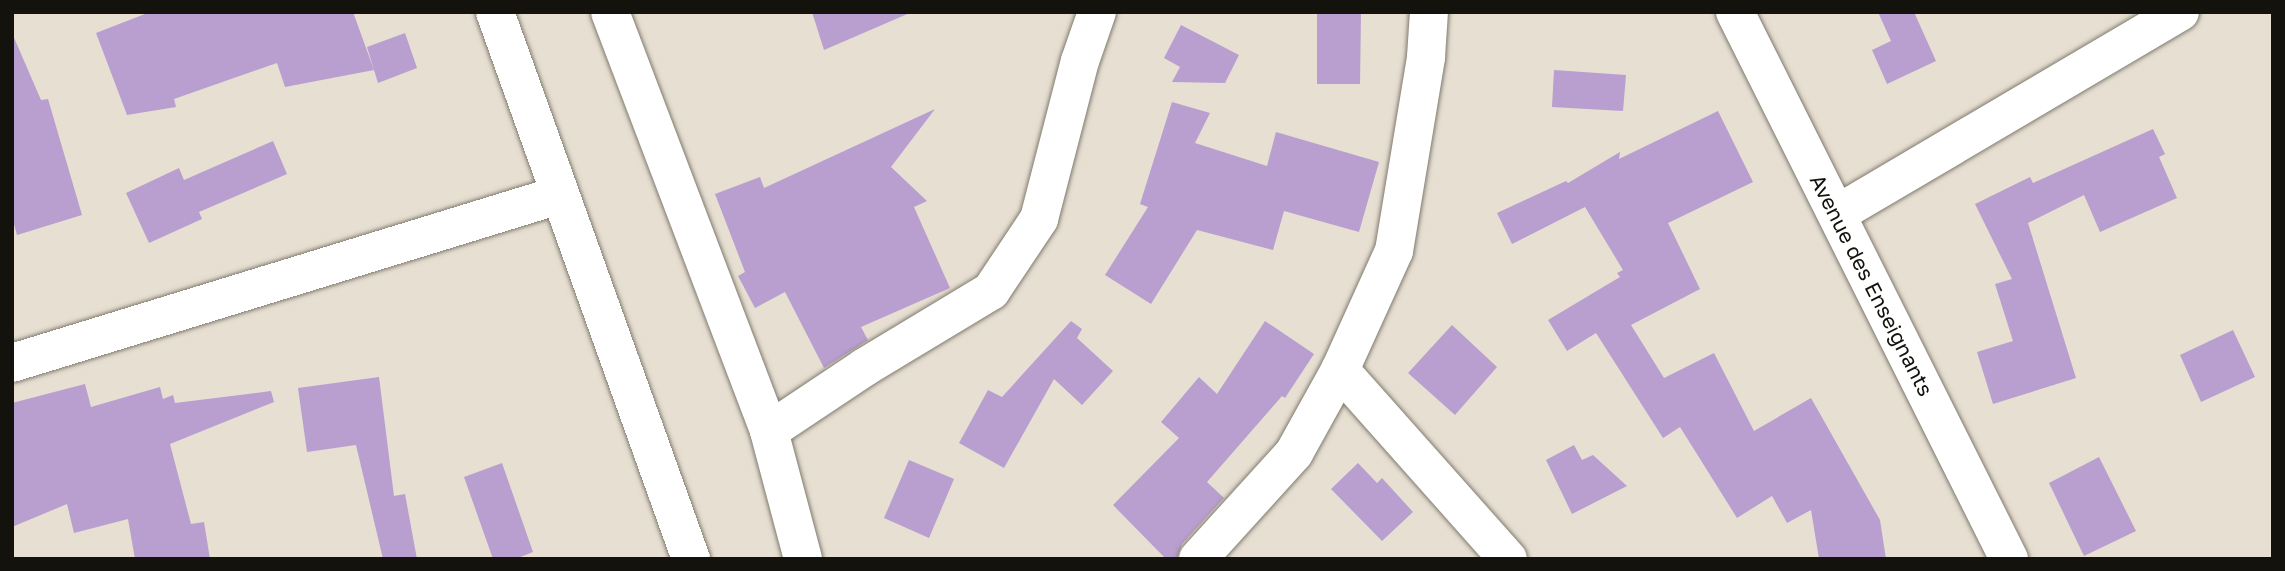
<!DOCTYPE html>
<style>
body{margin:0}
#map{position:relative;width:2285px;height:571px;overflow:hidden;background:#e6dfd2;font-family:"Golos Text",sans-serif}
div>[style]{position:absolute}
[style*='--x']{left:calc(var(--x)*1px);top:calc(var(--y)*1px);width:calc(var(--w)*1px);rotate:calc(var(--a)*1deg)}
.building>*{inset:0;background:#b99fcf}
.roads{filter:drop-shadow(0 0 2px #807a6e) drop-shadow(0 0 2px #807a6e)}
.minor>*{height:38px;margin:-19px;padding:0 19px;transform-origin:19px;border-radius:19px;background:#fff}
.highway>*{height:38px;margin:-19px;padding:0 19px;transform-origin:19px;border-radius:19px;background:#fff}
span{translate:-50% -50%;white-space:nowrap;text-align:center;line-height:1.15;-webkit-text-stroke:7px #fff;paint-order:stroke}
.street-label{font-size:21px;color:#14120d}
.frame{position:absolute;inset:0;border:14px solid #14120d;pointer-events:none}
</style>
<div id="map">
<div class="building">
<div style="clip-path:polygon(150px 12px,353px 12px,374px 70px,285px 87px,277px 63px,174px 99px,176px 107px,127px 115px,96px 33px)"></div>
<div style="clip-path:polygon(812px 12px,912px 12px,824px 50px)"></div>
<div style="clip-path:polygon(1317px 12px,1361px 12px,1360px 84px,1317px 84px)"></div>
<div style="clip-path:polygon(1878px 12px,1914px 12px,1936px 61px,1887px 84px,1872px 50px,1891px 41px)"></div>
<div style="clip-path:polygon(1181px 25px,1239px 55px,1225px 83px,1172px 82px,1180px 67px,1164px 58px)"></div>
<div style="clip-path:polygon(12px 33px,41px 100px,48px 99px,82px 215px,17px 235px,12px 217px)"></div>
<div style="clip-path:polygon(405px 33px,417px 68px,378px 83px,367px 47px)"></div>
<div style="clip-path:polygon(1554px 70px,1626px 75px,1623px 111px,1552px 107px)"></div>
<div style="clip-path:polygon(1172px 102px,1210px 113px,1195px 143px,1267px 166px,1276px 132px,1379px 162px,1359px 232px,1284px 211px,1273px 250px,1197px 230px,1151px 304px,1105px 275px,1148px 207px,1140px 204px)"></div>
<div style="clip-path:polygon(935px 109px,891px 167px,927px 201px,914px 207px,950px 288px,861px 327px,868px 340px,824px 368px,785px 292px,755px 308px,738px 276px,745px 272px,715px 194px,760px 177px,764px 188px)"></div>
<div style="clip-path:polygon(1718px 111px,1753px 182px,1668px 223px,1700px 289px,1631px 325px,1664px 378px,1714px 353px,1754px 431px,1811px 398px,1880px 520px,1886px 559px,1819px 559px,1811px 510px,1787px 523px,1772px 496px,1737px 518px,1680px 427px,1663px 438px,1596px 333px,1567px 351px,1548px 320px,1620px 277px,1617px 273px,1623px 270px,1585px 207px,1512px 244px,1497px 213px,1566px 181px,1568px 183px,1620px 152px,1619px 159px)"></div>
<div style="clip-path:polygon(2153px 129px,2165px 154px,2159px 157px,2177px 198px,2100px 232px,2084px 195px,2028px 223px,2076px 378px,1993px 404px,1977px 352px,2013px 341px,1995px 284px,2012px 279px,1975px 204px,2030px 177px,2033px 183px)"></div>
<div style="clip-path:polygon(273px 141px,287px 174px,199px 212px,202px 219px,149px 243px,126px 193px,179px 168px,184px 180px)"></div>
<div style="clip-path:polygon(1071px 321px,1082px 329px,1077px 338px,1113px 371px,1082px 405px,1054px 379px,1004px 468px,959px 443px,988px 390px,1002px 397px)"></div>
<div style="clip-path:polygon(1265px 321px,1314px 354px,1285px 398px,1282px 396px,1207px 482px,1224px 498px,1182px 544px,1177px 559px,1166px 559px,1113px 505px,1179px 438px,1161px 422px,1199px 377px,1217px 394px)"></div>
<div style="clip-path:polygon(1452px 325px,1497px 367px,1455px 415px,1408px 373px)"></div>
<div style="clip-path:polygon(2233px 330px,2255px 377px,2201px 402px,2180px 355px)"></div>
<div style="clip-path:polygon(379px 377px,394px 496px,405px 494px,417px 559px,383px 559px,356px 445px,307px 452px,298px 388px)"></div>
<div style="clip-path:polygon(85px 384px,91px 407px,160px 387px,163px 399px,173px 395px,175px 403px,271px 391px,274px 402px,170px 444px,191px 524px,204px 522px,210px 559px,135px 559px,128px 519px,74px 533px,67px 504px,12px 527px,12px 403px)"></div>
<div style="clip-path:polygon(1574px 445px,1582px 460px,1593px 455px,1627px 486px,1572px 514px,1546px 460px)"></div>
<div style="clip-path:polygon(2099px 457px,2136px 531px,2084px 556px,2049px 483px)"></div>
<div style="clip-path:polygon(909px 460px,954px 479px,929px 538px,884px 518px)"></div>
<div style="clip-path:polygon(502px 463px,533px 552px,515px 559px,493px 559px,464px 477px)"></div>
<div style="clip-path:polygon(1358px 463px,1377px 483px,1382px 478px,1413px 512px,1382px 541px,1331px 489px)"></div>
</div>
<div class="roads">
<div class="minor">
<div style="--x:610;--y:12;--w:448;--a:69.2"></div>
<div style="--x:769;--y:431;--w:132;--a:75.1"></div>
<div style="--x:1735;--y:12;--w:612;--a:63.39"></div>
<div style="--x:1837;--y:214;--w:398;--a:-30.5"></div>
<div style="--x:12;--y:363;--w:572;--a:-17.07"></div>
<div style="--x:1340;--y:370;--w:253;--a:48.4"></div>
<div style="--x:769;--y:431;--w:115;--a:-33.7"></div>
<div style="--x:865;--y:367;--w:147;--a:-31.1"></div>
<div style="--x:991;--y:291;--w:87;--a:-56.3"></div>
<div style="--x:1039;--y:219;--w:163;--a:-75.5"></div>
<div style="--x:1080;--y:61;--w:52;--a:-70.9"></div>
<div style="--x:1198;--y:559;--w:143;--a:-47.8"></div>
<div style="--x:1294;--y:453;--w:95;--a:-61"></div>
<div style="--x:1340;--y:370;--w:131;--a:-65.6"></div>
<div style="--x:1394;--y:251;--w:197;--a:-80.6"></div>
<div style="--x:1426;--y:57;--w:45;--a:-86.2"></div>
</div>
<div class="highway">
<div style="--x:495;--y:12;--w:581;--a:70.29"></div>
</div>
</div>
<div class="street-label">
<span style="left:1872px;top:285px;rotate:63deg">Avenue des Enseignants</span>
</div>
<div class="frame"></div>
</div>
